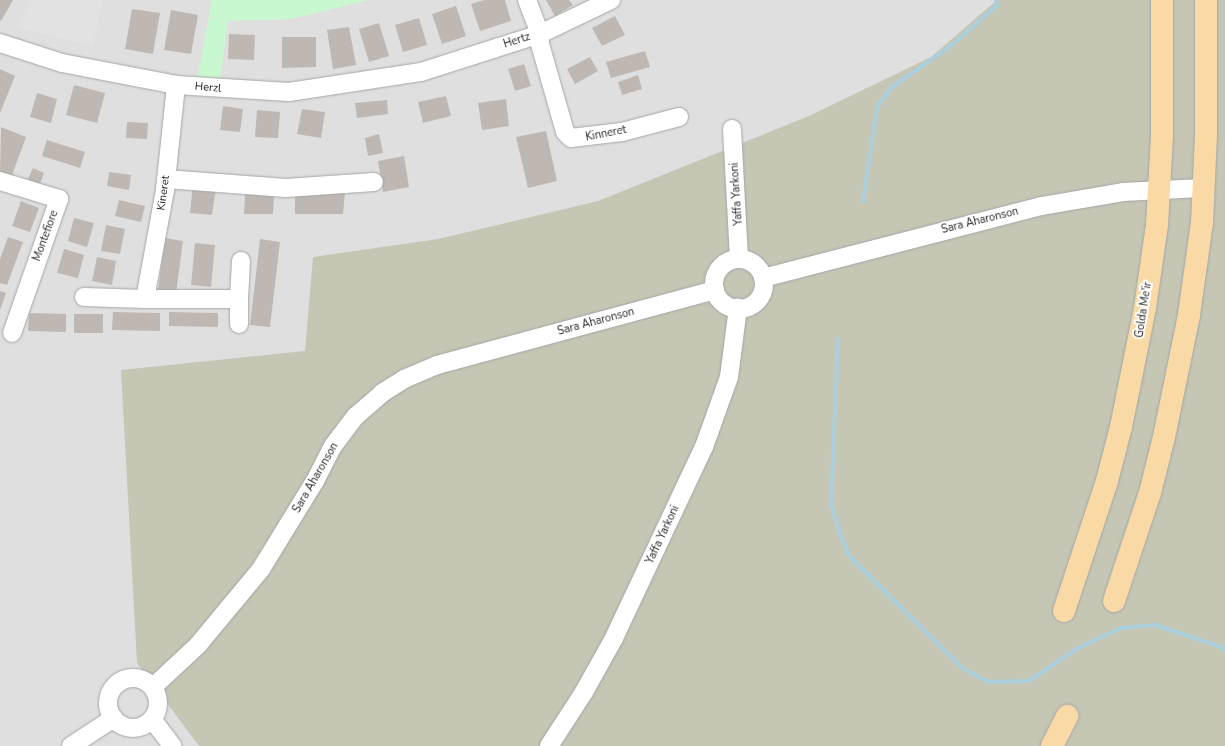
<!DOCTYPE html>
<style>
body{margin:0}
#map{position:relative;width:1225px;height:746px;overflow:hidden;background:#f2efe9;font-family:"Nunito Sans",sans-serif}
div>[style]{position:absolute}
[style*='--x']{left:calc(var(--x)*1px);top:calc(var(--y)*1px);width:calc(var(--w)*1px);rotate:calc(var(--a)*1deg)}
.residential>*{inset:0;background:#e0dfdf}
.construction>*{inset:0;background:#c5c6b4}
.park>*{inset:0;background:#c9f8d0}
.parking>*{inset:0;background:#e2e2e2}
.stream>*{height:4px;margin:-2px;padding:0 2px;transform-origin:2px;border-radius:2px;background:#abcfdd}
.building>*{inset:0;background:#bfb8b2}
.roads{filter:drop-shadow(0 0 1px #a6a6a6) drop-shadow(0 0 1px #a6a6a6)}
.minor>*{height:18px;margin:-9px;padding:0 9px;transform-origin:9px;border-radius:9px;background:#fff}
.minor>.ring{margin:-9px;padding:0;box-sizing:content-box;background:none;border:18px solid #fff;border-radius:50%}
.major>*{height:22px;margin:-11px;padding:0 11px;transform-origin:11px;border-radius:11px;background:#f9daa6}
span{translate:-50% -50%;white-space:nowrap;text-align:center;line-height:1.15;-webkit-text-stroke:4px #fff;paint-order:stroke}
.street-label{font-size:11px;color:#222}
</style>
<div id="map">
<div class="residential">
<div style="clip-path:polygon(0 0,1225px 0,1225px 263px,1085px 746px,0 746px)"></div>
</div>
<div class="construction">
<div style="clip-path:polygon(997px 0,1225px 0,1225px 746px,199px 746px,137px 663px,121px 370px,305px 351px,313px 257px,438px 239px,598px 201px,809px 116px,931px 57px)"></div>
</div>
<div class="park">
<div style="clip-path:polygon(212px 0,369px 0,291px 19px,228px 21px,220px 81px,197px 79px)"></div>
</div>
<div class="parking">
<div style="clip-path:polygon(32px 0,103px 0,93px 46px,17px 27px)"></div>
</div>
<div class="stream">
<div style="--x:863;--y:202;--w:96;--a:-81.6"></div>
<div style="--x:877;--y:107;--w:25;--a:-53"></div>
<div style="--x:892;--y:87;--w:73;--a:-35"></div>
<div style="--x:952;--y:45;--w:60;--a:-41.6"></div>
<div style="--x:997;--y:5;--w:5;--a:-101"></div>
<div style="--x:838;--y:339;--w:165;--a:92.4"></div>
<div style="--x:831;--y:504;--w:34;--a:73"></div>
<div style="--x:841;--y:536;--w:22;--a:68"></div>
<div style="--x:849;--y:556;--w:159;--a:44.7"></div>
<div style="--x:962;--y:668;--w:30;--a:28"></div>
<div style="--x:988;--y:682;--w:41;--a:-1.4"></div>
<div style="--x:1029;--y:681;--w:59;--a:-34"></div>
<div style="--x:1078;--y:648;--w:47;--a:-24.9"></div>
<div style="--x:1121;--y:628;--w:34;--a:-5"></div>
<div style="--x:1155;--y:625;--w:71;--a:18.2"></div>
<div style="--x:1222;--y:647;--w:5;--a:53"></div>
</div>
<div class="building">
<div style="clip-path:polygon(0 0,13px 0,1px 21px,0 20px)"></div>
<div style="clip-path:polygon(484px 0,505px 0,511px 21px,480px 31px,471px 4px)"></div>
<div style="clip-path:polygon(546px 0,569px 0,573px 5px,555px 16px)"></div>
<div style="clip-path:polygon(456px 6px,466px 36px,442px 44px,432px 14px)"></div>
<div style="clip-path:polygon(132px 9px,160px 13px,153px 54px,125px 49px)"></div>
<div style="clip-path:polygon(171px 10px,198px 15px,191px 54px,164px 50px)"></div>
<div style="clip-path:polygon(615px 16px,625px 35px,602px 46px,592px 28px)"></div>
<div style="clip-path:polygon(419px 18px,427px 45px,403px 52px,395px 25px)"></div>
<div style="clip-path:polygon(379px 23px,389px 56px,369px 62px,359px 29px)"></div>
<div style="clip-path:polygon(349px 27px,356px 65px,333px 69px,327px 30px)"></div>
<div style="clip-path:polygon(229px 34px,255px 35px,254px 60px,228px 59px)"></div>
<div style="clip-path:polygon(282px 37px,316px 37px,316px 67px,282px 68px)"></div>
<div style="clip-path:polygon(645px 51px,650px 67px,611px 78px,606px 62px)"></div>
<div style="clip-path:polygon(590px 57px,598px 71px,575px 84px,567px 69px)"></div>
<div style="clip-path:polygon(524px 64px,531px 86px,515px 91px,508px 69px)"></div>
<div style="clip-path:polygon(0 69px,15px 76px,0 113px)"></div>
<div style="clip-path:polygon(638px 75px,642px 89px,622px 95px,618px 82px)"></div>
<div style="clip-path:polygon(74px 85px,105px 93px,97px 123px,66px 115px)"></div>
<div style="clip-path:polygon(37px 93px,57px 99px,51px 123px,30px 117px)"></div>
<div style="clip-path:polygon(446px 96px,451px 116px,423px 123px,418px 102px)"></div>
<div style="clip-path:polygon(506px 99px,509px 126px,482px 130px,478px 103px)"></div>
<div style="clip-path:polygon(387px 100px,388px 114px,357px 118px,355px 103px)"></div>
<div style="clip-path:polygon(223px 106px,243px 109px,240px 132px,220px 130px)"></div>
<div style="clip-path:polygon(302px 109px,325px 112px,321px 138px,297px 134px)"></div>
<div style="clip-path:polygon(257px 110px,280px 112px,278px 138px,255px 137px)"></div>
<div style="clip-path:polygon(127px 122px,148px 123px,147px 139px,126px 138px)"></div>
<div style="clip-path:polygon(1px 127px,26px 137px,11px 178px,0 174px)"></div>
<div style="clip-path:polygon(546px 131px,557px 181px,528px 188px,516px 137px)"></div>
<div style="clip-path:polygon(379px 134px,383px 153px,368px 156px,365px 138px)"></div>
<div style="clip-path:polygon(47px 140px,85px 152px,80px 168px,42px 156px)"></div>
<div style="clip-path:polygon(404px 156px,409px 187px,383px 192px,378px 161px)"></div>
<div style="clip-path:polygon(33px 168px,44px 173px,40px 184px,28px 179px)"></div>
<div style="clip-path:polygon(109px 172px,131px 175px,129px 190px,107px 186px)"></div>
<div style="clip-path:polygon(193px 184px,216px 187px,212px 215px,190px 213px)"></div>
<div style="clip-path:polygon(295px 192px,345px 192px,343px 214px,295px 214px)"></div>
<div style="clip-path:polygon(245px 194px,274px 195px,273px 214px,244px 214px)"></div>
<div style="clip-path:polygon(119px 200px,145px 206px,141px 222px,115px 216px)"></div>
<div style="clip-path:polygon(21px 201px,39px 208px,30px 232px,12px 226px)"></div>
<div style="clip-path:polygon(74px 218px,94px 223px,87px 247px,68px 241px)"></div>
<div style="clip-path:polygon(106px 225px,125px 229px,120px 254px,101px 251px)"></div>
<div style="clip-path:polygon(8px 237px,23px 242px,7px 285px,0 283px,0 259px)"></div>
<div style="clip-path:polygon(165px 238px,183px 241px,176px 293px,158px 291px)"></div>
<div style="clip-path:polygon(260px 239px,280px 242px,270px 327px,250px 325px)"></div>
<div style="clip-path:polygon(195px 243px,215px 245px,211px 287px,191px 285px)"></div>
<div style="clip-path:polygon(64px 249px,84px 255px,78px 278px,57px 273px)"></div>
<div style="clip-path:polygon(97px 257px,116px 261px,112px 285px,92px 281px)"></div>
<div style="clip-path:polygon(0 291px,6px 293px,0 310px)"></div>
<div style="clip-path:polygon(113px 312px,160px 313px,160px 331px,112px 330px)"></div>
<div style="clip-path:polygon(169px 312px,218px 313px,218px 327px,169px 326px)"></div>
<div style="clip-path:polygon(29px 313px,66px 314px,66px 332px,28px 331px)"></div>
<div style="clip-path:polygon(74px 314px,103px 314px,103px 333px,74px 333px)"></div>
</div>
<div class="roads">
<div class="minor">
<div style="--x:527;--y:0;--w:36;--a:69"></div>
<div style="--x:540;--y:34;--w:10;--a:90"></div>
<div style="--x:540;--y:44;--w:91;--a:74.1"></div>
<div style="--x:565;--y:132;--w:8;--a:45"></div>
<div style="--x:571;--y:138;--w:51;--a:-6.7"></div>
<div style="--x:622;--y:132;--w:59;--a:-14.7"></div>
<div style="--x:0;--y:43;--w:65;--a:17.9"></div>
<div style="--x:62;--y:63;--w:116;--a:10.9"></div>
<div style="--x:176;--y:85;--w:113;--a:3.5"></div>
<div style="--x:289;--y:92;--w:134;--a:-8.6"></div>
<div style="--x:421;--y:72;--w:125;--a:-17.7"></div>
<div style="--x:540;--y:34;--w:79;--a:-25.6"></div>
<div style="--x:732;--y:129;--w:130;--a:86.9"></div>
<div style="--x:166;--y:179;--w:120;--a:4.3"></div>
<div style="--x:286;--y:188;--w:88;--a:-3.9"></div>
<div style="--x:0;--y:181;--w:62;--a:17"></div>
<div style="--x:59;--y:199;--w:142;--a:109.3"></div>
<div class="ring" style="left:714px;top:259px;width:32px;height:32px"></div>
<div style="--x:763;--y:278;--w:288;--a:-14.5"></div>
<div style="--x:1042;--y:206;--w:82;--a:-9.8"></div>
<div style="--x:1123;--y:192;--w:79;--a:-2.9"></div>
<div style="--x:84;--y:297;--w:61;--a:1.9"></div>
<div style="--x:145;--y:299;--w:111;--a:-79.6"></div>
<div style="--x:165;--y:190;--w:106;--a:-84"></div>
<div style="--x:145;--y:299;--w:94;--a:0"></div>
<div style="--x:239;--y:299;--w:38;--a:-87"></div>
<div style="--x:239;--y:299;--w:25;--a:90"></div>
<div class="ring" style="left:108px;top:678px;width:32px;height:32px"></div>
<div style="--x:153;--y:687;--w:62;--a:-43"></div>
<div style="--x:198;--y:645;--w:99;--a:-50.3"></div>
<div style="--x:261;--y:569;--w:103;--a:-58.5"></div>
<div style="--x:315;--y:481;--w:39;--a:-63"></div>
<div style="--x:333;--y:446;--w:38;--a:-53"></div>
<div style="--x:356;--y:416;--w:35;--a:-41"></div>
<div style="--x:382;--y:393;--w:26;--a:-32"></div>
<div style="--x:404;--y:379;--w:36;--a:-23"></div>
<div style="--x:437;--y:365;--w:288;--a:-15.1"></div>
<div style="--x:152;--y:719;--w:34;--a:53"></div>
<div style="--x:71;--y:746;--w:51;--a:-33.1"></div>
<div style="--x:549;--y:746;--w:64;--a:-57.1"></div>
<div style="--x:584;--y:692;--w:62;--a:-60.9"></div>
<div style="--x:614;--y:638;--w:211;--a:-64.8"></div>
<div style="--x:704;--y:447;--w:74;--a:-70.3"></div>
<div style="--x:729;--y:377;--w:70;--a:-82.6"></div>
</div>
<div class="major">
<div style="--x:1114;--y:601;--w:114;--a:-71.6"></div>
<div style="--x:1150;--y:493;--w:58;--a:-76"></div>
<div style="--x:1164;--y:437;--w:125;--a:-78.4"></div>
<div style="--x:1189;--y:315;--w:93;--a:-82"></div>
<div style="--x:1202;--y:223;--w:87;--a:-87.4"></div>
<div style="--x:1206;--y:136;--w:136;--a:-90"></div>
<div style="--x:1064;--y:611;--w:137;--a:-71.7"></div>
<div style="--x:1107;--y:481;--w:56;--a:-75.5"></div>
<div style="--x:1121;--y:427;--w:121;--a:-78.6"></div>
<div style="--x:1145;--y:308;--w:84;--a:-81.8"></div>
<div style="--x:1157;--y:225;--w:90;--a:-86.8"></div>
<div style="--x:1162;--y:135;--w:135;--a:-90"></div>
<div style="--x:1052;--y:746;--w:34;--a:-63"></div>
</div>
</div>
<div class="street-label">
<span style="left:517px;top:41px;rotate:-18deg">Hertz</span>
<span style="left:208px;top:88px;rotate:5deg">Herzl</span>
<span style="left:606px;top:134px;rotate:-11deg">Kinneret</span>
<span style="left:164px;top:193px;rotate:-82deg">Kineret</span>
<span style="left:737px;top:194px;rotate:-94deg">Yaffa Yarkoni</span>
<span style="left:980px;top:221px;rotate:-14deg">Sara Aharonson</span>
<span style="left:46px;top:236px;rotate:-70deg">Montefiore</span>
<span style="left:1144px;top:310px;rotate:-81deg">Golda Me'ir</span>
<span style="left:596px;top:322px;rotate:-15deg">Sara Aharonson</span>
<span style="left:316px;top:478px;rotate:-60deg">Sara Aharonson</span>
<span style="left:663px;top:535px;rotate:-65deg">Yaffa Yarkoni</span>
</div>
</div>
